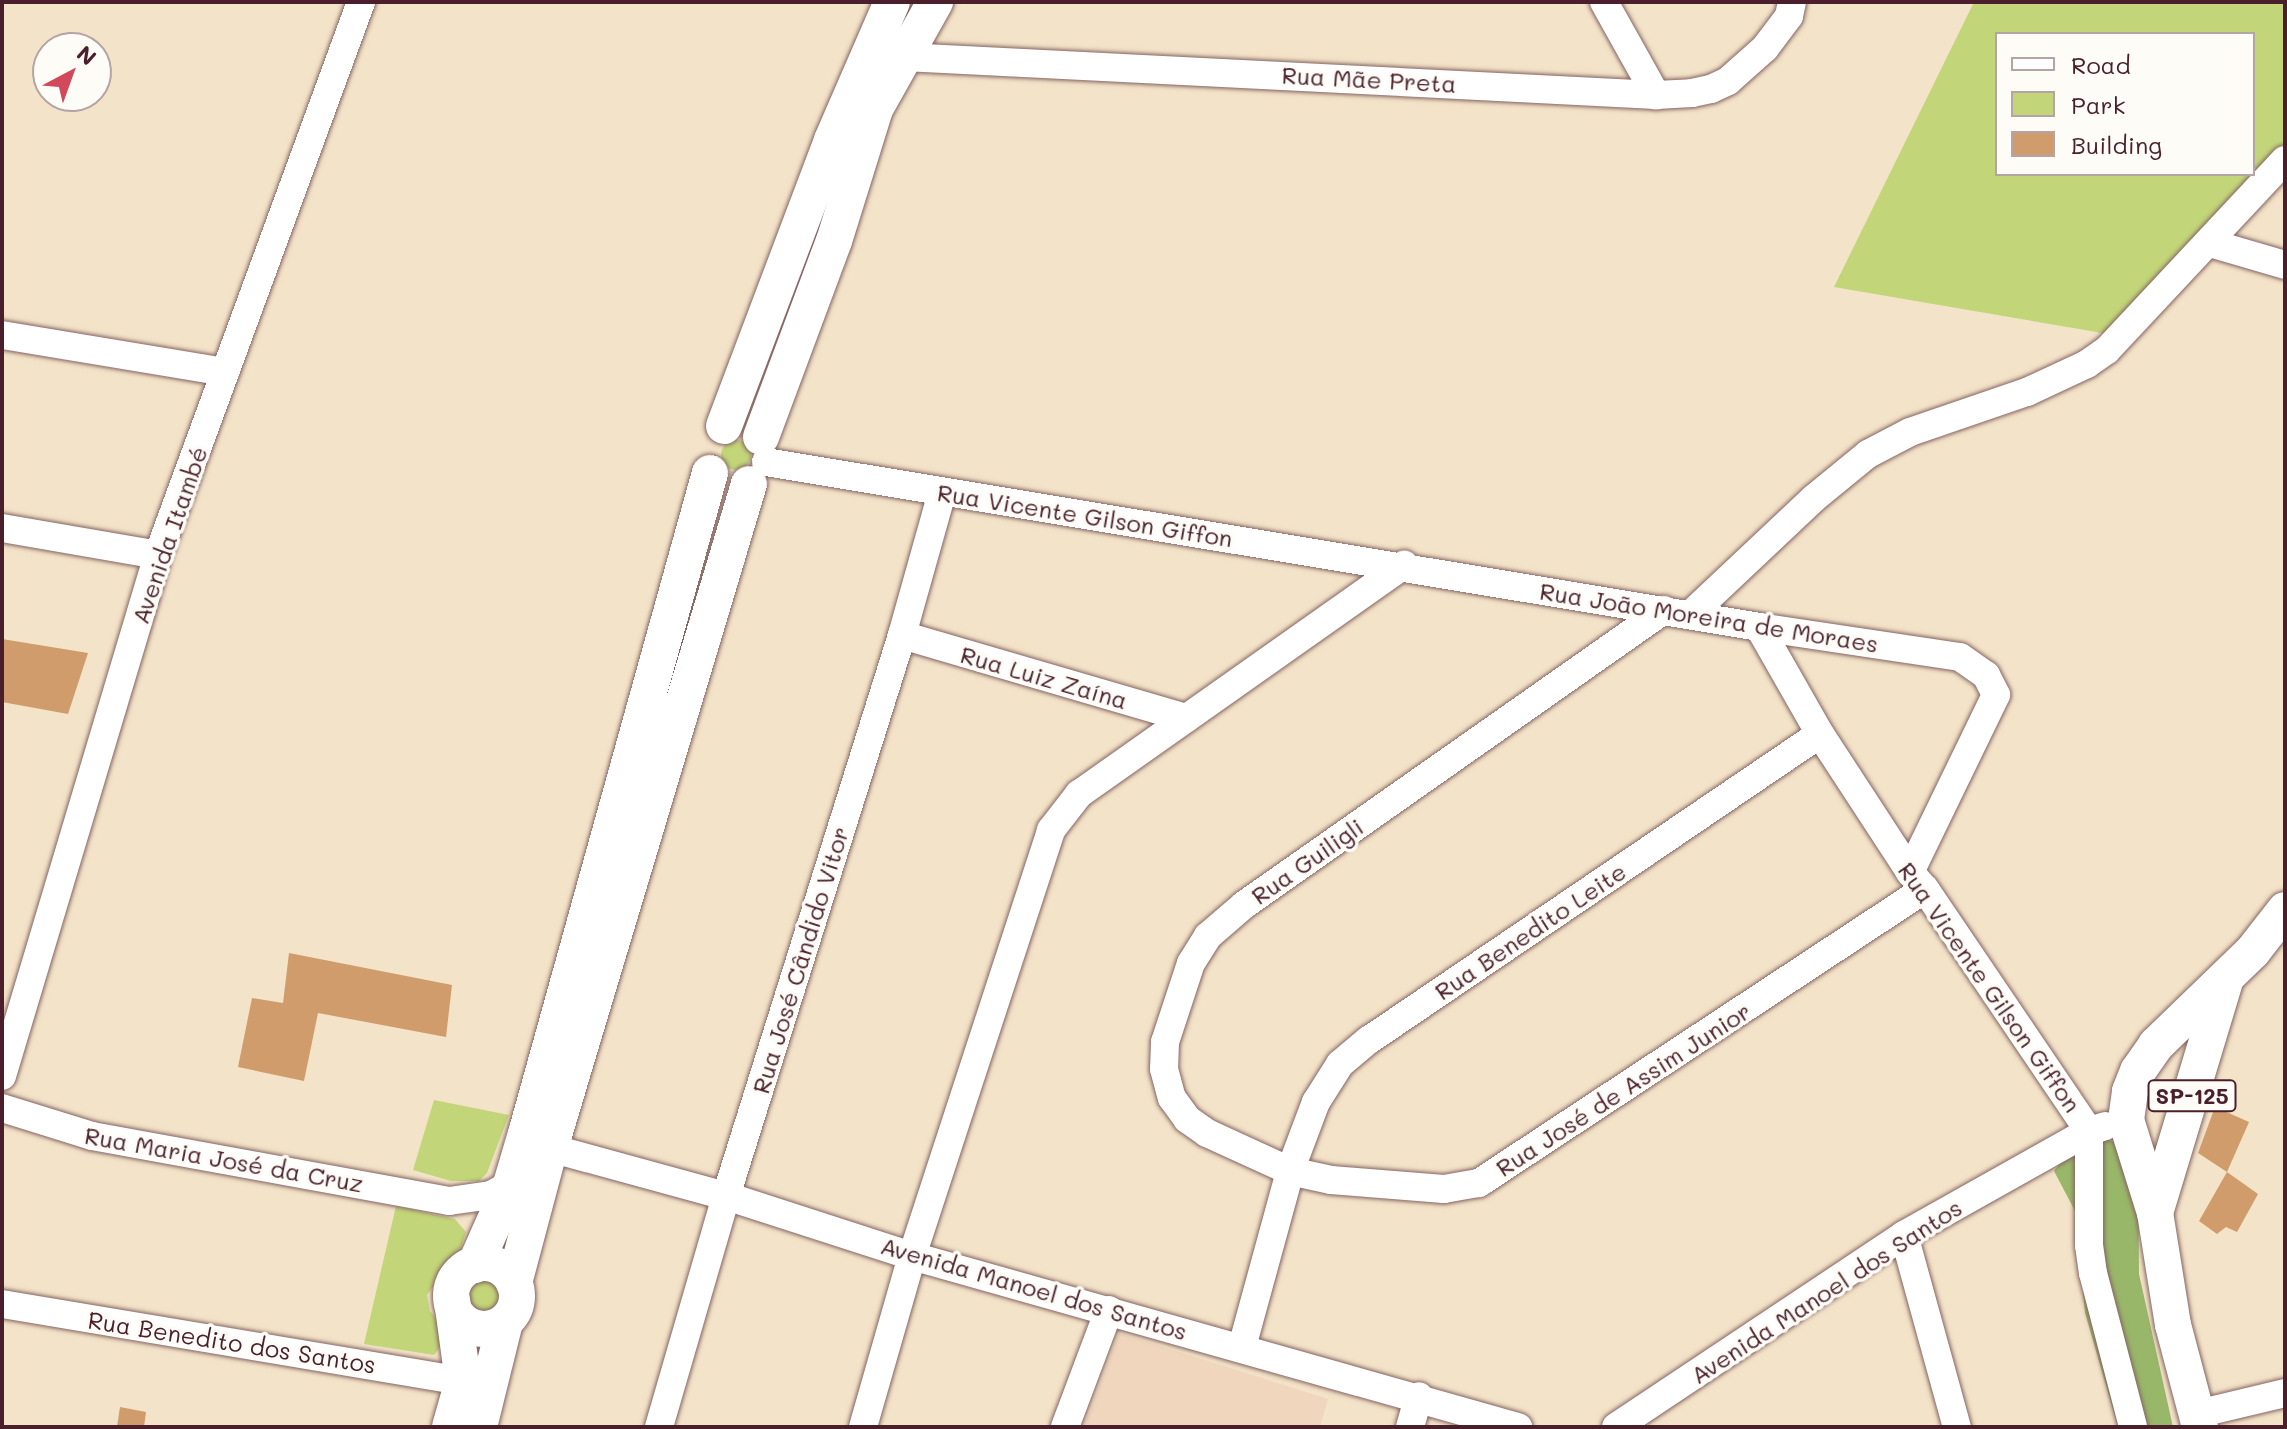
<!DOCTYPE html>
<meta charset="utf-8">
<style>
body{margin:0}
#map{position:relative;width:2287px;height:1429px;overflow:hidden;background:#f3e3c8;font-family:Mali,sans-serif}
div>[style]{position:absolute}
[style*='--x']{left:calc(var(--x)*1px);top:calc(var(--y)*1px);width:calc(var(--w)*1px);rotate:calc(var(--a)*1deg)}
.built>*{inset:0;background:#efd6bc}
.green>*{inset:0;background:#c2d679}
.round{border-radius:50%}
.forest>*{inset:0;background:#99b769}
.building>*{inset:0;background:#d09c6b}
.roads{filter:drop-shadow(0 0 2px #856462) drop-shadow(0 0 2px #856462)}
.minor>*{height:28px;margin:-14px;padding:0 14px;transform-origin:14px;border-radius:14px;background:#fff}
.major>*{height:36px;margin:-18px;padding:0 18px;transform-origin:18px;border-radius:18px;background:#fff}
.major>.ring{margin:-18px;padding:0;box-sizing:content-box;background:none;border:36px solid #fff;border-radius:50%}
span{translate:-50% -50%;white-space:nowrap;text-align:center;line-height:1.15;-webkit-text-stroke:7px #fdfcf7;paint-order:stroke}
.shield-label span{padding:2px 6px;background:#fdfcf7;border:2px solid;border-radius:6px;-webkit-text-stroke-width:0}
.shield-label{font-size:22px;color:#4a1f2b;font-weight:700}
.street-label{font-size:24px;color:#4a1f2b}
.frame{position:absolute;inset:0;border:4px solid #4a1f2b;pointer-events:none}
.legend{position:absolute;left:1995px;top:32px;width:260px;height:144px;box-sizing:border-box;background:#fdfcf7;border:2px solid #b5a4a5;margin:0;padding:10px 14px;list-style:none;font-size:24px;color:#4a1f2b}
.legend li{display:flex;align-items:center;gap:16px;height:40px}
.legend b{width:40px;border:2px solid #b5a4a5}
.north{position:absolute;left:32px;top:32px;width:80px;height:80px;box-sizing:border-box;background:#fdfcf7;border:2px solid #b5a4a5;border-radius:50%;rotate:41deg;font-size:22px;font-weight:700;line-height:32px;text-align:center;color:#4a1f2b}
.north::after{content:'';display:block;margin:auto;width:28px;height:36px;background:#d1495b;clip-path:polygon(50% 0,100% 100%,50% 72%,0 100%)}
</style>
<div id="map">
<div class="built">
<div style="clip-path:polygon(1119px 1333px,1328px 1399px,1320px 1427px,1084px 1427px)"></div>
</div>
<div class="green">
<div style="clip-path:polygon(evenodd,1974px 2px,2285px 2px,2285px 148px,2114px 335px,1834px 287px,1974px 2px,1997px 34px,2253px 34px,2253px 174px,1997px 174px,1997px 34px)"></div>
<div class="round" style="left:721px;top:440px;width:30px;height:30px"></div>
<div style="clip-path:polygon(434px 1100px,509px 1115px,487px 1173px,479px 1181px,451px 1181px,413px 1170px)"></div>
<div style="clip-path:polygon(396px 1206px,455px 1219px,466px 1232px,460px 1250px,427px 1295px,430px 1311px,439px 1322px,441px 1346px,434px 1355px,364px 1344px)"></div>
<div class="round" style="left:467px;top:1279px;width:32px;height:32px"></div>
</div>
<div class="forest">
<div style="clip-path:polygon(2107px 1139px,2126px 1147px,2138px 1163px,2139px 1274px,2173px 1427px,2118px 1427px,2085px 1313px,2075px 1211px,2054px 1171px,2066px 1155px)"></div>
</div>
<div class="building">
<div style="clip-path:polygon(2px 639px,88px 653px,68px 714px,2px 702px)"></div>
<div style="clip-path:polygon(289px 953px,452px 985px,446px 1037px,318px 1013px,304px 1081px,238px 1067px,252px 998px,283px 1003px)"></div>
<div style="clip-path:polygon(2215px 1107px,2249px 1122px,2227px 1172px,2198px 1153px)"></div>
<div style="clip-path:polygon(2227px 1172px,2258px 1194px,2237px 1232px,2226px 1227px,2217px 1234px,2199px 1221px)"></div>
<div style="clip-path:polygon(120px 1407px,146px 1412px,144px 1427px,117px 1427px)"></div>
</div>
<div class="roads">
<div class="minor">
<div style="--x:1604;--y:2;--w:107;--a:60.8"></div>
<div style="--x:904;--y:57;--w:753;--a:2.89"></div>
<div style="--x:1656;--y:95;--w:36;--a:-3"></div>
<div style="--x:1692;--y:93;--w:19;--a:-12"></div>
<div style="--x:1711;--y:89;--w:19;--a:-25"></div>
<div style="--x:1728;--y:81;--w:50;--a:-41.7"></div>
<div style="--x:1765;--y:48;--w:40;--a:-53"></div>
<div style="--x:1789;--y:16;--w:14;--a:-78"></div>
<div style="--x:2210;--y:243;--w:78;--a:16.3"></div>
<div style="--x:2;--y:335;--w:226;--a:9.4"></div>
<div style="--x:766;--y:462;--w:1007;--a:9.43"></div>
<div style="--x:1759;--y:627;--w:203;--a:8.5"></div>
<div style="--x:1960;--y:657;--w:32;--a:35"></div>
<div style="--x:1986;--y:675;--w:22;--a:63"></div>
<div style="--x:1996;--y:695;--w:197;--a:115.9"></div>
<div style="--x:2;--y:528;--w:158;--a:9.8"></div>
<div style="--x:1664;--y:610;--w:513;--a:144.92"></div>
<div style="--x:1244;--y:905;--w:48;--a:139.3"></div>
<div style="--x:1208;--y:936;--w:32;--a:122"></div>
<div style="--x:1191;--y:963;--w:83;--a:108.2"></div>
<div style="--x:1165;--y:1042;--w:27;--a:92"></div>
<div style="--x:1164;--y:1069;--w:30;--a:75"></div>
<div style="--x:1172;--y:1098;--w:26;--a:54"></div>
<div style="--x:1187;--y:1119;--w:24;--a:35"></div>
<div style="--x:1207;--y:1133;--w:91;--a:24.6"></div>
<div style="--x:1290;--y:1171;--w:42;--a:12.4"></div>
<div style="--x:1331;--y:1180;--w:113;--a:4.6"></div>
<div style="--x:1444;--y:1189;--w:36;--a:-10"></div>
<div style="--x:1479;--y:1183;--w:534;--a:-33.39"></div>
<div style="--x:1690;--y:615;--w:169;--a:-43.3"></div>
<div style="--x:1813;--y:499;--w:71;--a:-39.3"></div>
<div style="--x:1868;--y:454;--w:47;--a:-27.6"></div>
<div style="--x:1910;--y:432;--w:124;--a:-18.9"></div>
<div style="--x:2027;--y:392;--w:66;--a:-25"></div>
<div style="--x:2087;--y:364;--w:24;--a:-35"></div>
<div style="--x:2107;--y:350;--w:260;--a:-46.9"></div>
<div style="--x:1759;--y:627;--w:123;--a:60.3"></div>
<div style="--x:1820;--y:734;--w:165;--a:56.9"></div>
<div style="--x:1910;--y:872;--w:23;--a:49"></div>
<div style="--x:1925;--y:889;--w:292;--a:55.9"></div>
<div style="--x:2089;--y:1131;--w:114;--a:90"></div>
<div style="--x:2089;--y:1245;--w:28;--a:82"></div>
<div style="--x:2093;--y:1273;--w:159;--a:75.4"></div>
<div style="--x:902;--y:635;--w:296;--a:16.3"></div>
<div style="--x:2;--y:1076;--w:544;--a:-73.33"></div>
<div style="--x:158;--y:555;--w:589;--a:-69.84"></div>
<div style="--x:2;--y:1108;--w:94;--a:17.3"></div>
<div style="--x:92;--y:1136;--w:363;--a:10.3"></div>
<div style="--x:449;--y:1201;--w:42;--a:-8.1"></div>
<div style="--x:491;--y:1195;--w:23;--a:-29"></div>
<div style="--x:550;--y:1148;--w:182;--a:15.3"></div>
<div style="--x:726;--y:1196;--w:195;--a:17.9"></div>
<div style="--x:912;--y:1256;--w:630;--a:15.76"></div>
<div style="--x:1904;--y:1235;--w:199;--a:74.6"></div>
<div style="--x:2;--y:1304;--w:467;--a:9.5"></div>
<div style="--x:1242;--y:1347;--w:182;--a:-74.7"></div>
<div style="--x:1290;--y:1171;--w:74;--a:-69.4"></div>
<div style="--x:1316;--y:1102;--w:45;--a:-57.7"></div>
<div style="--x:1340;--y:1064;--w:38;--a:-40"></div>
<div style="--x:1369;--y:1040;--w:545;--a:-34.16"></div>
<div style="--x:2197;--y:1414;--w:90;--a:-13.4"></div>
<div style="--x:659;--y:1427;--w:241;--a:-73.8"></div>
<div style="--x:726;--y:1196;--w:588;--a:-72.58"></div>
<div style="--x:902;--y:635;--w:148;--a:-74.3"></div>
<div style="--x:863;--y:1427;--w:178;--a:-74"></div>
<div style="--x:912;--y:1256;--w:448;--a:-71.9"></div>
<div style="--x:1051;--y:830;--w:46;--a:-52.1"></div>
<div style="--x:1079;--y:794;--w:398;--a:-35.2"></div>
<div style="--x:1065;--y:1427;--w:125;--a:-69.4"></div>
<div style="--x:1410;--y:1427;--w:32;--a:-74"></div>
<div style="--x:1616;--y:1427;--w:346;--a:-33.7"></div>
<div style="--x:1904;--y:1235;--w:212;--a:-29.3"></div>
<div style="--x:2089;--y:1131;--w:17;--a:-17"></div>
</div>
<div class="major">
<div style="--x:724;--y:426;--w:306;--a:-69.3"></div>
<div style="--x:832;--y:140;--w:150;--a:-66.5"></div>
<div style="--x:761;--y:437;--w:209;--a:-69.6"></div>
<div style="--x:834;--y:241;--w:138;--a:-72.7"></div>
<div style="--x:875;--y:109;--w:123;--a:-60.7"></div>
<div style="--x:2155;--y:1213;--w:97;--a:-107.3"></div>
<div style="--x:2126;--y:1120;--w:29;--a:-82"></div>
<div style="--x:2130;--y:1091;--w:22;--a:-68"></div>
<div style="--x:2138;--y:1071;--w:32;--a:-55"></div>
<div style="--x:2156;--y:1045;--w:135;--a:-44.1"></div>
<div style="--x:2253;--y:951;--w:52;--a:-52"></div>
<div class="ring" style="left:451px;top:1263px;width:30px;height:30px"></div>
<div style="--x:475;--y:1265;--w:89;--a:-66"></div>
<div style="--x:511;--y:1184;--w:56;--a:-73.5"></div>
<div style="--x:527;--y:1130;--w:682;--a:-74.44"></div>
<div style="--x:514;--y:1283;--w:140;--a:-75.1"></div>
<div style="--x:550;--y:1148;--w:693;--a:-73.32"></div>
<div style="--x:450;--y:1427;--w:48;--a:-74.2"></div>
<div style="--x:463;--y:1381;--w:82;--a:-97.7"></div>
<div style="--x:479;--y:1427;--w:108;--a:-76.1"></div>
<div style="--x:2200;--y:1427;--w:106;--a:-104.8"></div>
<div style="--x:2173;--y:1325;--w:113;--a:-99.1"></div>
<div style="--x:2155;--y:1213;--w:245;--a:-73.2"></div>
</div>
</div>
<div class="shield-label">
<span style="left:2192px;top:1096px">SP-125</span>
</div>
<div class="street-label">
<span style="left:1369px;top:79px;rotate:3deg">Rua Mãe Preta</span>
<span style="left:1085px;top:515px;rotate:9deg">Rua Vicente Gilson Giffon</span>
<span style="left:169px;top:535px;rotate:-71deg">Avenida Itambé</span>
<span style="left:1709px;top:617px;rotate:9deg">Rua João Moreira de Moraes</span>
<span style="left:1044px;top:677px;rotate:16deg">Rua Luiz Zaína</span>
<span style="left:1307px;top:861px;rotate:-35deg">Rua Guiligli</span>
<span style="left:1530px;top:931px;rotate:-34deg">Rua Benedito Leite</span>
<span style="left:800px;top:960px;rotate:-73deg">Rua José Cândido Vitor</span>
<span style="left:1990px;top:987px;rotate:55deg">Rua Vicente Gilson Giffon</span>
<span style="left:1623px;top:1089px;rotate:-33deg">Rua José de Assim Junior</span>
<span style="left:224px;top:1159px;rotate:10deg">Rua Maria José da Cruz</span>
<span style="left:1034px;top:1288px;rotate:16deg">Avenida Manoel dos Santos</span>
<span style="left:1826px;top:1291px;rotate:-33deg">Avenida Manoel dos Santos</span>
<span style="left:232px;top:1342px;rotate:9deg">Rua Benedito dos Santos</span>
</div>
<div class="frame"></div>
<ul class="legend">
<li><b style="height:10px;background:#fff"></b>Road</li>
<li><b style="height:22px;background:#c2d679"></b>Park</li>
<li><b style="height:22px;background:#d09c6b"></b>Building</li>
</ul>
<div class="north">N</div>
</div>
